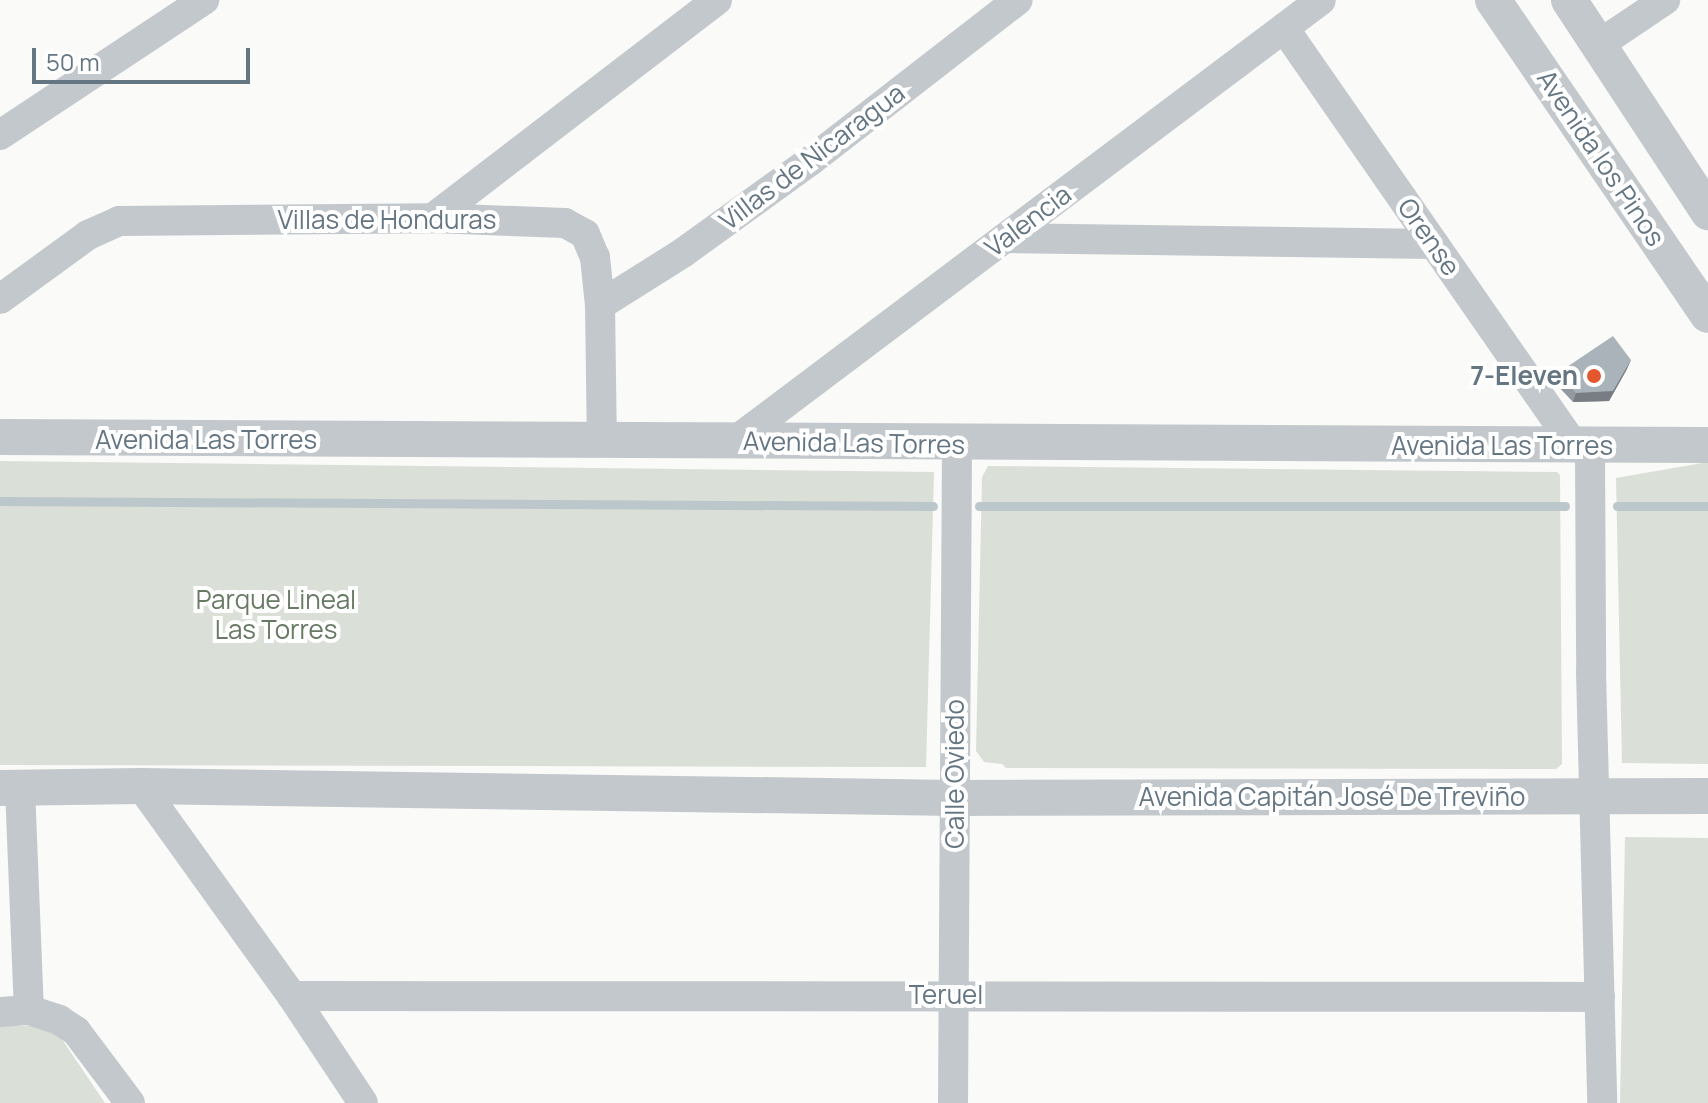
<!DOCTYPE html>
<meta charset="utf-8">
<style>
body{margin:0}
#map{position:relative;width:1708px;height:1103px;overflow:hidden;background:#fafaf8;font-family:Manrope,sans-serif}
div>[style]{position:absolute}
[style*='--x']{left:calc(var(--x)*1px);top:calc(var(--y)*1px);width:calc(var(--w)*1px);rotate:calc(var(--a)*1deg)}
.green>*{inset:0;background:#dadfd7}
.stream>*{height:9px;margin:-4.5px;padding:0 4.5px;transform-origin:4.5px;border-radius:4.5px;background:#bbc7cb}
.minor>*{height:30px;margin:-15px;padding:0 15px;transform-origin:15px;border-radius:15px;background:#c3c8cc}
.tertiary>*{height:36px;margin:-18px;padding:0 18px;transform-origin:18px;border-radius:18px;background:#c3c8cc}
.wall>*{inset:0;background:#929a9f}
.shaded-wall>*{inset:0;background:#777d82}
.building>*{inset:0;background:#aab3b9}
.dots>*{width:22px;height:22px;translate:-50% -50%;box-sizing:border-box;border:4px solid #fff;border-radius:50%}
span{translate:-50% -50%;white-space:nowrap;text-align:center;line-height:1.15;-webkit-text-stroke:8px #fff;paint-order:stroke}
.street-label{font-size:26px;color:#657683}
.poi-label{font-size:26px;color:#657683;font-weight:700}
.right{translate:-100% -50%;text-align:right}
.park-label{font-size:26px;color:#687a64}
.scale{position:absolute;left:32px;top:48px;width:218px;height:36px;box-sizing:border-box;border:4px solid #657683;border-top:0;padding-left:10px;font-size:24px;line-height:28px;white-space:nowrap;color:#657683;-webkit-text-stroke:6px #fff;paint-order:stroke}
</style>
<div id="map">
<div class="green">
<div style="clip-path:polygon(0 461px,934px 472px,926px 767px,0 765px)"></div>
<div style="clip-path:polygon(1708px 462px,1708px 764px,1622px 763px,1616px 478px)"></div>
<div style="clip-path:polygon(988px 466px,1557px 472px,1560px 475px,1562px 764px,1556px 769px,1006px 768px,1002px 764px,984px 762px,976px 751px,982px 477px)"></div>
<div style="clip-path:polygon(1625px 837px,1708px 838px,1708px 1103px,1620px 1103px)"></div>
<div style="clip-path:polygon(0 1026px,53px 1026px,105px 1103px,0 1103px)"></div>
</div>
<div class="stream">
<div style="--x:0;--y:501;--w:933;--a:0.31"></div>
<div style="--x:979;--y:506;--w:586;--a:0"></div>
<div style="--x:1617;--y:506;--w:91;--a:0"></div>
</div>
<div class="minor">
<div style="--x:1284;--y:28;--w:510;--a:55.22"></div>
<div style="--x:1598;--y:45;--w:81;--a:-33.9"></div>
<div style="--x:0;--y:135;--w:245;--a:-33.5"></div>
<div style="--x:433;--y:218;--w:358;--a:-37.5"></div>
<div style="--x:1005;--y:238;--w:429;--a:0.8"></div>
<div style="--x:0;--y:299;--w:109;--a:-36"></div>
<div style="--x:88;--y:235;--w:34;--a:-24"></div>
<div style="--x:119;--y:221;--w:314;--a:-0.5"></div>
<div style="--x:433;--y:218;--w:132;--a:2.2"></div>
<div style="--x:565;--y:223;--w:23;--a:29"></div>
<div style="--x:585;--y:234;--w:25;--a:67"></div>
<div style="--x:595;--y:257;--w:48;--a:84.1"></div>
<div style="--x:600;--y:305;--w:135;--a:89.2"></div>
<div style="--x:600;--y:305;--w:99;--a:-32.2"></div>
<div style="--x:684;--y:252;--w:154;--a:-35.8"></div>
<div style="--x:809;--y:162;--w:264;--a:-37.8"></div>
<div style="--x:735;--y:441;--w:733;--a:-36.96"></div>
<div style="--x:1590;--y:447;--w:225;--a:89.7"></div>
<div style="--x:1591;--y:672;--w:431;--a:88.5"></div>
<div style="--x:141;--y:786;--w:259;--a:54.3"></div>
<div style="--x:292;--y:996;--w:128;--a:56.4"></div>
<div style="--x:20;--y:788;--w:222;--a:87.7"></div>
<div style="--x:292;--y:996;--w:1308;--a:0.04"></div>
<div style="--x:0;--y:1012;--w:29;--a:-4"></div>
<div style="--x:29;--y:1010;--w:32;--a:18"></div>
<div style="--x:59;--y:1020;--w:20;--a:33"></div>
<div style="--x:76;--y:1031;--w:90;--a:53.1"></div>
<div style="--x:953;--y:1103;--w:659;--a:-89.65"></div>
</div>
<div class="tertiary">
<div style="--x:1493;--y:0;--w:381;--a:55.7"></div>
<div style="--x:1569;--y:0;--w:254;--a:56.7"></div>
<div style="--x:0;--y:437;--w:1708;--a:0.27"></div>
<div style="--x:0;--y:788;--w:141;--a:-0.8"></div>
<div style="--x:141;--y:786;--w:814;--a:0.84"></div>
<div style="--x:955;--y:798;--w:753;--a:-0.15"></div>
</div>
<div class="wall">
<div style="clip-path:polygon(1627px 369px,1609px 401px,1573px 402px,1555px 383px,1558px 373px)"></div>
</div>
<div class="shaded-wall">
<div style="clip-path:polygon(1631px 360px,1627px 369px,1609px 401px,1573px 402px,1576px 393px)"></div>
</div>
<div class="building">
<div style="clip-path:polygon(1613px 336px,1631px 360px,1613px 391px,1576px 393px,1558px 373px)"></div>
</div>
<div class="dots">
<div style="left:1594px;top:376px;background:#e4572e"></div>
</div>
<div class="street-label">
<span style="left:812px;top:157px;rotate:-37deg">Villas de Nicaragua</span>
<span style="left:1601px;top:158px;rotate:56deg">Avenida los Pinos</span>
<span style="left:387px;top:220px">Villas de Honduras</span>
<span style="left:1028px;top:221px;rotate:-37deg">Valencia</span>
<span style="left:1429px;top:237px;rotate:55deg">Orense</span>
<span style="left:206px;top:440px">Avenida Las Torres</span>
<span style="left:854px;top:443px;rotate:1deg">Avenida Las Torres</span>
<span style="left:1502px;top:446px">Avenida Las Torres</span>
<span style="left:955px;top:774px;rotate:-90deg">Calle Oviedo</span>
<span style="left:1332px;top:797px">Avenida Capitán José De Treviño</span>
<span style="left:946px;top:995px">Teruel</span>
</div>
<div class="poi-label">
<span class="right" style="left:1578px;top:376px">7-Eleven</span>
</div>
<div class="park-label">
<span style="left:276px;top:615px">Parque Lineal<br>Las Torres</span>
</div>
<div class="scale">50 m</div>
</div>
